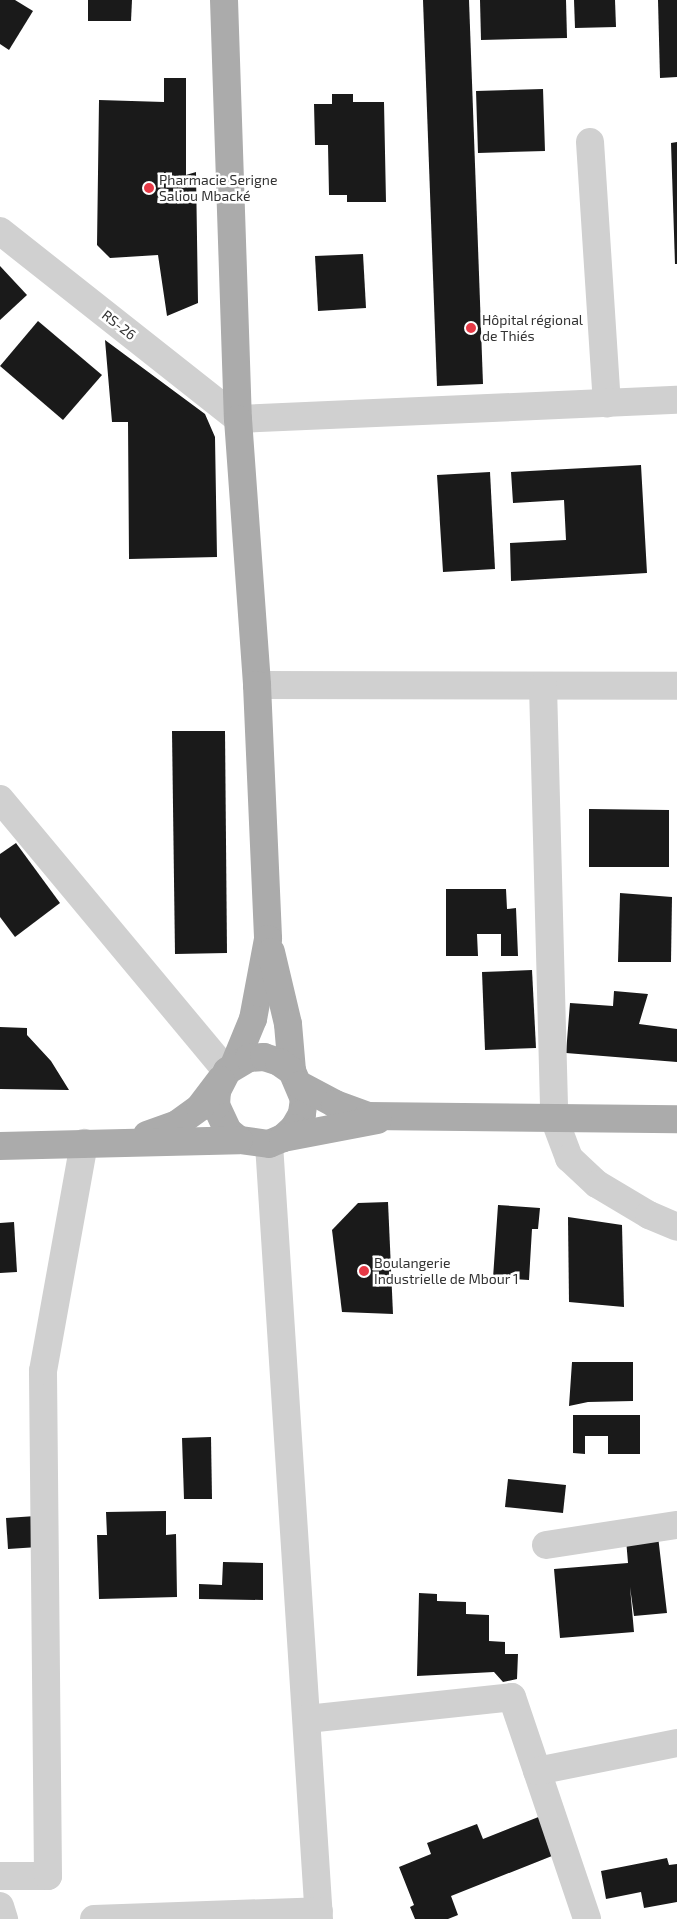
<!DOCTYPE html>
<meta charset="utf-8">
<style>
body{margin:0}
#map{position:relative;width:677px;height:1919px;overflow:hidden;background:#fff;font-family:"Exo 2",sans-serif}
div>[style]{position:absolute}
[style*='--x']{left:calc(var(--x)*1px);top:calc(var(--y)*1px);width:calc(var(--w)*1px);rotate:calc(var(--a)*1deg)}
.building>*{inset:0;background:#1a1a1a}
.minor>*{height:28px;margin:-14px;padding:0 14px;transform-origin:14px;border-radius:14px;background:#d0d0d0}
.major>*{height:28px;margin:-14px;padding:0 14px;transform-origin:14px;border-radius:14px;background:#ababab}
.dots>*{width:14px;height:14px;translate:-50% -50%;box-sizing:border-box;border:2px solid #fff;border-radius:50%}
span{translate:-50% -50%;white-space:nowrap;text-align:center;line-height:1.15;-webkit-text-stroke:5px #fff;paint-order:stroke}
.poi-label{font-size:14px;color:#333}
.left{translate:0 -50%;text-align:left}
.street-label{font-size:14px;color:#333}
</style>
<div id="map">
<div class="building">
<div style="clip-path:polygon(0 0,15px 0,33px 11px,9px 50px,0 44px)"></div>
<div style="clip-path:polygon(88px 0,132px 0,131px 21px,88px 21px)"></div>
<div style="clip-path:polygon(423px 0,469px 0,483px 384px,437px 386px)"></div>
<div style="clip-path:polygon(480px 0,566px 0,567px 38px,481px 40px)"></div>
<div style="clip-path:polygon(574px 0,615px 0,616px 27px,575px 28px)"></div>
<div style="clip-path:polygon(658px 0,677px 0,677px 77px,660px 78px)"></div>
<div style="clip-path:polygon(164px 78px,186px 78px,186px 175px,196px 172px,198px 303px,167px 316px,158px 255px,110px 258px,97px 245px,99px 100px,164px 102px)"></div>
<div style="clip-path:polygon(543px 89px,545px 151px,478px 153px,476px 91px)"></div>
<div style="clip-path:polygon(332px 94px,353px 94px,353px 102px,384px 102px,386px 202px,347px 202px,347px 195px,329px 195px,328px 145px,315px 145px,314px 104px,332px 104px)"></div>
<div style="clip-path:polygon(677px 142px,677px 264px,675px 264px,671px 143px)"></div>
<div style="clip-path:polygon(363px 254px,366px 308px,318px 311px,315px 256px)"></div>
<div style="clip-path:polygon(0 266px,27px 295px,0 320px)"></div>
<div style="clip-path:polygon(38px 321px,102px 375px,63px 420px,0 366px)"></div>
<div style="clip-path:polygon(105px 340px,205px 414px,215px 437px,217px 557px,129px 559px,128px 422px,112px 422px)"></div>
<div style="clip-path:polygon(641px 465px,647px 573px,511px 581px,510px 543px,566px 540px,564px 500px,513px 503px,511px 472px)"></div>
<div style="clip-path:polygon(490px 472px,495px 569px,443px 572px,437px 475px)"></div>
<div style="clip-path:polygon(172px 731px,225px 731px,227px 953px,175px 954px)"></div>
<div style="clip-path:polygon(589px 809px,669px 810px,669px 867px,589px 867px)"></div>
<div style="clip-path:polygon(16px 843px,60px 903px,15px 937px,0 917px,0 854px)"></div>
<div style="clip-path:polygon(446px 889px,506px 889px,507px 909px,516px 908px,518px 956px,501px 956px,501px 934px,477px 934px,478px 956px,446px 956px)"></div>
<div style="clip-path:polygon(620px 893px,672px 897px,671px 962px,618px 962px)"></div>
<div style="clip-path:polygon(532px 970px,536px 1048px,485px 1050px,482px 972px)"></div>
<div style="clip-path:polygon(614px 991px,648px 994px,639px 1024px,677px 1029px,677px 1062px,566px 1053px,570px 1003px,613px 1006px)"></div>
<div style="clip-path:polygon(0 1027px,27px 1028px,27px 1035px,51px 1061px,69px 1090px,0 1089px)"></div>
<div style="clip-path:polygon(388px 1202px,393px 1314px,342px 1312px,332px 1230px,358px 1203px)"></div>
<div style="clip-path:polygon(498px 1205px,540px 1208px,538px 1229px,532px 1229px,529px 1280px,493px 1278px)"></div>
<div style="clip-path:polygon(568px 1217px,622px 1225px,624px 1307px,569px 1302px)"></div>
<div style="clip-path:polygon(14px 1222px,17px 1272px,0 1273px,0 1223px)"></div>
<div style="clip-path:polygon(572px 1362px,633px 1362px,633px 1401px,588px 1402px,569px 1406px)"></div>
<div style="clip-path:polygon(573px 1415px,640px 1415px,640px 1454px,608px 1454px,608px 1436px,585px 1436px,585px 1454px,573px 1453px)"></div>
<div style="clip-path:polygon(211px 1437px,212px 1499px,184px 1499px,182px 1438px)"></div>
<div style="clip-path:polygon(508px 1479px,566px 1485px,563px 1513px,505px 1507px)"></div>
<div style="clip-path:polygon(166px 1511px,166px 1535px,176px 1534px,177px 1597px,99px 1599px,97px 1535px,107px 1535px,106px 1512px)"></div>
<div style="clip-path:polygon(36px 1516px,38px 1547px,8px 1549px,6px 1518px)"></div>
<div style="clip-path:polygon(658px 1536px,667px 1613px,634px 1616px,630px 1587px,634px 1632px,560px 1638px,554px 1569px,628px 1563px,626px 1539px)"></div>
<div style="clip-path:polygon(223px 1562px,263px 1563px,263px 1600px,199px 1599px,199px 1584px,222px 1585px)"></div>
<div style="clip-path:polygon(419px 1593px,437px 1594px,437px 1601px,466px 1602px,466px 1614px,489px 1615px,489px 1641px,505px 1642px,505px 1654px,518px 1654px,517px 1679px,503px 1682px,494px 1672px,417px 1676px)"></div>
<div style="clip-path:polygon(541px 1816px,557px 1854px,451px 1896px,458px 1915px,448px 1919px,415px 1919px,410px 1907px,414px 1905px,399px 1867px,431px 1854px,427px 1843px,477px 1824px,483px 1839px)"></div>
<div style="clip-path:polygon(667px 1858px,669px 1865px,677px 1864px,677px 1902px,644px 1908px,641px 1892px,606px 1899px,601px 1871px)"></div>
</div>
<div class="minor">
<div style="--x:590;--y:142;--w:262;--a:86.3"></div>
<div style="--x:0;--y:231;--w:303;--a:38.3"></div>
<div style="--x:238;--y:419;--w:439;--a:-2.5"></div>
<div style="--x:257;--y:685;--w:420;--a:0.1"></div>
<div style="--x:543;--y:686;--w:432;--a:88.5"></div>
<div style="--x:554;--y:1118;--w:43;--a:69.4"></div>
<div style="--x:569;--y:1158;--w:38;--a:43"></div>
<div style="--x:597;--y:1184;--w:61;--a:30.8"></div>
<div style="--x:649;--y:1215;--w:30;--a:23"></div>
<div style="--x:0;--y:799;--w:354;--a:50.2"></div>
<div style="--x:269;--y:1144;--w:777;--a:86.31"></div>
<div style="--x:546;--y:1545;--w:133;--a:-8.7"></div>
<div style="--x:307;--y:1719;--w:206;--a:-6.1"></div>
<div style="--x:512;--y:1697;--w:234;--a:71.3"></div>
<div style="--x:537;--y:1771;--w:143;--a:-11.3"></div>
<div style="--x:0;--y:1876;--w:48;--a:0"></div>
<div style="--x:48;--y:1876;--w:505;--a:-90.57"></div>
<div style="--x:43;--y:1371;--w:232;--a:-79.8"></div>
<div style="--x:0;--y:1906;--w:14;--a:73"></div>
<div style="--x:94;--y:1919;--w:225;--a:-2"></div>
</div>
<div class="major">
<div style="--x:224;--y:0;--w:419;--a:88.1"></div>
<div style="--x:238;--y:419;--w:267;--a:85.9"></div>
<div style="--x:257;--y:685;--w:254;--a:87.5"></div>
<div style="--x:268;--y:939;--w:81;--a:100.6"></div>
<div style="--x:253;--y:1019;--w:50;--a:112.4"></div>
<div style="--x:271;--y:952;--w:74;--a:76.7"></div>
<div style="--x:288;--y:1024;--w:47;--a:85.1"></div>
<div style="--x:292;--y:1071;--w:30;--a:67"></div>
<div style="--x:304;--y:1099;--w:15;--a:98"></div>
<div style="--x:302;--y:1114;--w:16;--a:120"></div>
<div style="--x:294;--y:1128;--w:15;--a:138"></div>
<div style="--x:283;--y:1138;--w:15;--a:157"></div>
<div style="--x:269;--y:1144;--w:30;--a:-172"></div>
<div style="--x:239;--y:1140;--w:14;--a:-141"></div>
<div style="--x:228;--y:1131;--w:29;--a:-115"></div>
<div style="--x:216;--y:1105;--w:14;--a:-86"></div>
<div style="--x:217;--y:1091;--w:22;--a:-63"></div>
<div style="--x:227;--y:1071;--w:26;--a:-31"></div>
<div style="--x:249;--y:1058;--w:15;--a:-4"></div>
<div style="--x:264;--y:1057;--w:16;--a:18"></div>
<div style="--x:279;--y:1062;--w:16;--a:35"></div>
<div style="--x:300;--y:1085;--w:40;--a:28"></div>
<div style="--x:335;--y:1104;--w:35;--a:20"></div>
<div style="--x:368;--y:1116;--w:309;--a:0.6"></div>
<div style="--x:147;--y:1135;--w:32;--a:-20"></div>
<div style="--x:177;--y:1124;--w:29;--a:-36"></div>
<div style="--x:200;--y:1107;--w:34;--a:-53"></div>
<div style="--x:283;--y:1138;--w:96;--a:-10.8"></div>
<div style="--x:0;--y:1146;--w:239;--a:-1.4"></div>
</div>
<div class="dots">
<div style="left:149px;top:188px;background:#e63946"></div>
<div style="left:471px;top:328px;background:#e63946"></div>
<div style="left:364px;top:1271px;background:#e63946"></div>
</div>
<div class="poi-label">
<span class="left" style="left:159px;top:188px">Pharmacie Serigne<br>Saliou Mbacké</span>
<span class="left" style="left:482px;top:328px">Hôpital régional<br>de Thiés</span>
<span class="left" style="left:374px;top:1271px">Boulangerie<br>Industrielle de Mbour 1</span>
</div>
<div class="street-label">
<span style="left:119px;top:325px;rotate:38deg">RS-26</span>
</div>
</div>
